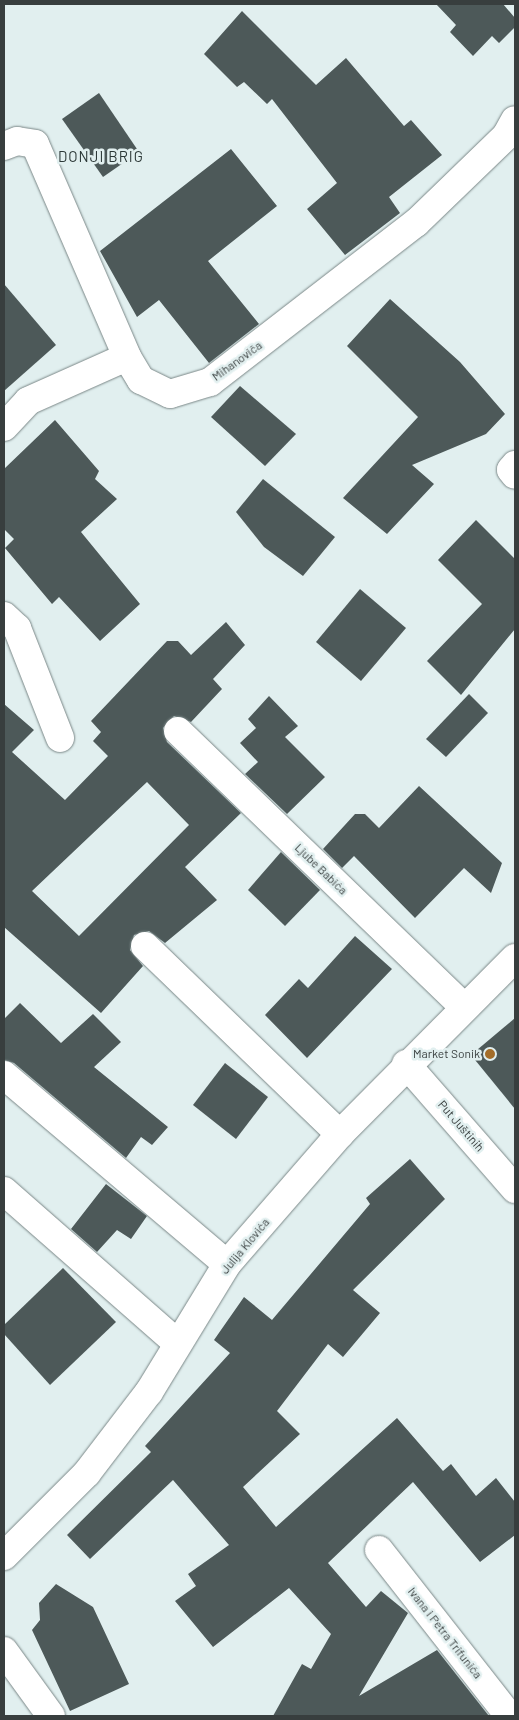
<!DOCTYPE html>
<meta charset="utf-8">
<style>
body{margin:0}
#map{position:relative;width:519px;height:1720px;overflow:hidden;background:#e1efef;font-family:Barlow,sans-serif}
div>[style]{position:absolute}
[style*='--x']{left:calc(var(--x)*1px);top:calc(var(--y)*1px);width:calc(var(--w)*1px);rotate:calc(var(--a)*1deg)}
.building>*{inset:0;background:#4d5959}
.roads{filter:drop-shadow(0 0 1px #7a8787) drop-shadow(0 0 1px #7a8787)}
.street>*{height:28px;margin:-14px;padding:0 14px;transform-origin:14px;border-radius:14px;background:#fff}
.dots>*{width:14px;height:14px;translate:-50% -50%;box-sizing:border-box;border:2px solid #e1efef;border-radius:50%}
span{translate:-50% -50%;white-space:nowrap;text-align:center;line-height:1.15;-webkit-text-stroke:5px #e1efef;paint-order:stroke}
.street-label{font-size:12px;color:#383e3e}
.poi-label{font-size:12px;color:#383e3e}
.right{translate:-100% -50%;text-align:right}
.quarter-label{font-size:15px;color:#2c3837;letter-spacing:1px}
.frame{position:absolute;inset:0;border:5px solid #383e3e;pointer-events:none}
</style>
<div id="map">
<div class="building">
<div style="clip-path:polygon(436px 4px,503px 4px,515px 18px,515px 27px,499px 43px,492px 36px,473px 56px,450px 32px,456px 25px)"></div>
<div style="clip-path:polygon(242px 11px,316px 85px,346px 58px,404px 126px,411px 120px,442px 155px,389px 197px,400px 213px,345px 255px,307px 209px,337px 183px,272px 99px,267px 104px,244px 82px,237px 87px,204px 54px)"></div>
<div style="clip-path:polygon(99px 93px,139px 152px,103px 177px,62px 119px)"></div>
<div style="clip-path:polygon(231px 149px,277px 206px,208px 261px,259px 324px,209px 363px,159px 300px,137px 317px,100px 251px)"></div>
<div style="clip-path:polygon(4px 284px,56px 345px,4px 391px)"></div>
<div style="clip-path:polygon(390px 299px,460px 362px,505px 414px,486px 434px,412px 465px,434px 484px,387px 534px,343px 498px,418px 417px,347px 346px)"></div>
<div style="clip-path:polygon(240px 386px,296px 434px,265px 466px,211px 417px)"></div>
<div style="clip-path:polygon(55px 420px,99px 471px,95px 479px,117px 499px,81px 532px,140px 604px,100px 641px,59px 597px,52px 604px,5px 548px,14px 539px,4px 529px,4px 469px)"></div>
<div style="clip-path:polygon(263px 479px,335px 537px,303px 576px,264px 547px,236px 512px)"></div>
<div style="clip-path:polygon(476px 520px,515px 559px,515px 629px,461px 695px,427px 661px,482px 604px,438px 560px)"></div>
<div style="clip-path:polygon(360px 589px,406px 628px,361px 681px,316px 642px)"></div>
<div style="clip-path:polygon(evenodd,226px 622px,245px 645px,213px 679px,222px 689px,191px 722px,174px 716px,163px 728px,167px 742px,241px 813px,185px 867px,217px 900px,165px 943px,149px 931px,134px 935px,130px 950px,143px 966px,101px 1013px,4px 927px,4px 704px,34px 730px,12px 752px,65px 800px,108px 756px,93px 741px,101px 732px,91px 721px,167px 641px,178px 641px,191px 655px,226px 622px,147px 782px,189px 825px,79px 936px,32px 891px,147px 782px)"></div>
<div style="clip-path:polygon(469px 694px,488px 713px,446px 757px,426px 739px)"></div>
<div style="clip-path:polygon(269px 696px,298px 726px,285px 737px,325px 777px,287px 814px,245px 774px,258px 762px,240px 743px,256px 728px,248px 719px)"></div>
<div style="clip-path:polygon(419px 786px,502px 863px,491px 893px,464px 868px,415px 918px,354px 856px,342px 868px,323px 849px,355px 814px,365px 814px,379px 828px)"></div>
<div style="clip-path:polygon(281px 852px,320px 890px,285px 926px,248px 890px)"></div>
<div style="clip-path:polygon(355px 936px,392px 969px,307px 1058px,265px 1015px,299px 979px,308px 988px)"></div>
<div style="clip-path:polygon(20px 1003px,61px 1043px,93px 1014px,121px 1042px,94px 1067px,168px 1127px,152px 1145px,141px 1137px,126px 1158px,14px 1063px,4px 1060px,4px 1019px)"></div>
<div style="clip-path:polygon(515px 1018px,515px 1109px,471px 1055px)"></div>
<div style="clip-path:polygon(225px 1063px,268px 1097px,236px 1139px,193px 1105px)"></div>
<div style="clip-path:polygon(410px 1159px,445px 1199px,353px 1290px,380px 1313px,343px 1357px,328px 1344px,277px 1411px,300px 1434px,243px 1487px,276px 1527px,397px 1418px,443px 1471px,451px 1464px,476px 1496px,496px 1478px,515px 1502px,515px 1535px,480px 1562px,413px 1482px,328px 1563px,366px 1607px,381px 1591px,408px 1613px,359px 1696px,437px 1650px,489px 1716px,273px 1716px,302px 1664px,311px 1669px,331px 1634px,289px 1588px,213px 1647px,175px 1601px,196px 1586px,188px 1574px,229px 1545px,173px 1480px,90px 1559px,67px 1535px,151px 1452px,145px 1446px,230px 1353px,214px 1340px,244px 1297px,272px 1320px,370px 1204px,366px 1198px)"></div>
<div style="clip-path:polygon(106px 1184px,147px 1216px,131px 1239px,117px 1230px,97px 1252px,71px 1229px)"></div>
<div style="clip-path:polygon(63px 1268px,116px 1322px,50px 1385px,4px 1334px,4px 1325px)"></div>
<div style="clip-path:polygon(56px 1584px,93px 1607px,129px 1684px,70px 1711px,32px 1630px,40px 1620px,39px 1603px)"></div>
</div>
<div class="roads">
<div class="street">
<div style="--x:4;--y:146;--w:14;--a:-21"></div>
<div style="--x:17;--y:141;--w:18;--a:9"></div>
<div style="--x:35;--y:144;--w:232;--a:66.6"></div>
<div style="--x:127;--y:357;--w:27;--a:59"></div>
<div style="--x:141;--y:380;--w:32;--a:26"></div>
<div style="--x:170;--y:394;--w:42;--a:-16.7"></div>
<div style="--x:210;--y:382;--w:260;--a:-37.7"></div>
<div style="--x:416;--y:223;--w:125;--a:-44"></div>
<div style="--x:506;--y:136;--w:18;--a:-61"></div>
<div style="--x:4;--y:427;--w:35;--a:-47"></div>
<div style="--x:28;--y:401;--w:108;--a:-24"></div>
<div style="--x:515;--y:465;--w:6;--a:129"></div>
<div style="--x:511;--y:470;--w:6;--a:51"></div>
<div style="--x:4;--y:616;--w:18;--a:43"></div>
<div style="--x:17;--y:628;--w:118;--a:68.6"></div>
<div style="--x:178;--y:731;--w:397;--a:44"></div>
<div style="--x:145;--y:946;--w:271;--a:44"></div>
<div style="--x:406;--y:1064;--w:166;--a:48.9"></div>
<div style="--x:4;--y:1075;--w:292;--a:40.3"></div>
<div style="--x:4;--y:1191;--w:230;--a:41.3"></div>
<div style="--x:379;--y:1550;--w:211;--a:51.9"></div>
<div style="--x:4;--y:1556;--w:117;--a:-45"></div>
<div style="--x:87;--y:1473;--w:102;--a:-52.6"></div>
<div style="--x:149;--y:1392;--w:150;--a:-58.6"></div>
<div style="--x:227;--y:1264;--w:172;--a:-49"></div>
<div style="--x:340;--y:1134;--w:248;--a:-45.2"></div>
<div style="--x:4;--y:1651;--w:80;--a:54.1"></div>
</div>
</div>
<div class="dots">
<div style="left:490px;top:1054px;background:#a46d29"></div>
</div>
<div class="street-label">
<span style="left:237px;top:361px;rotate:-36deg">Mihanoviča</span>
<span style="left:321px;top:869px;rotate:44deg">Ljube Babića</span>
<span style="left:461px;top:1126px;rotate:49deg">Put Juštinih</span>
<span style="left:245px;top:1246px;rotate:-50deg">Julija Klovića</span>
<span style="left:445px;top:1633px;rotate:52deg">Ivana i Petra Trifunića</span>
</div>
<div class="poi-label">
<span class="right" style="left:480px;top:1054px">Market Sonik</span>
</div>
<div class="quarter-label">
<span style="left:101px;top:157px">DONJI BRIG</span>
</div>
<div class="frame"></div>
</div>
